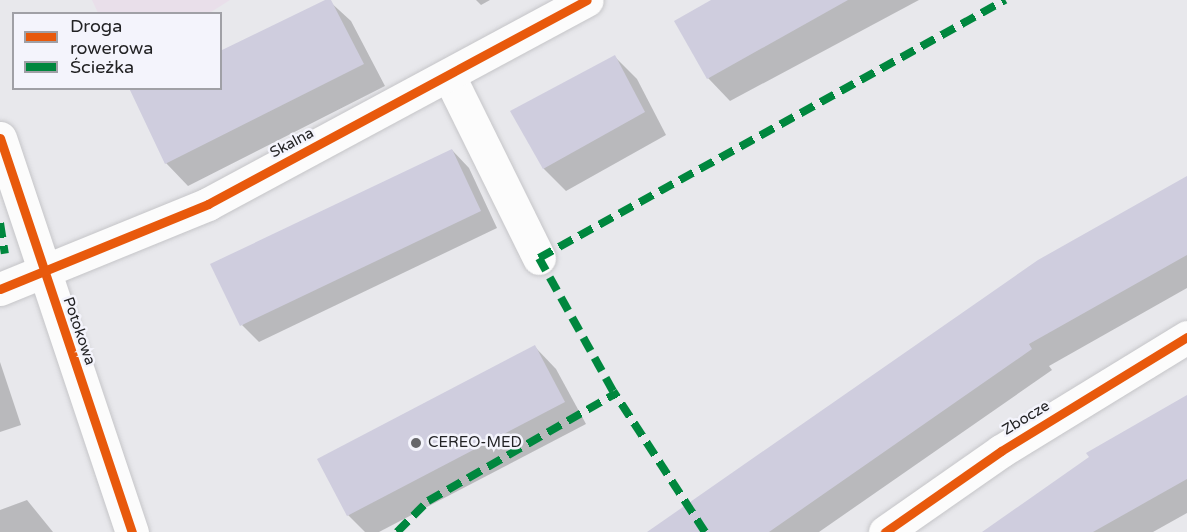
<!DOCTYPE html>
<meta charset="utf-8">
<style>
body{margin:0}
#map{position:relative;width:1187px;height:532px;overflow:hidden;background:#e8e8ec;font-family:"Varela Round",sans-serif}
div>[style]{position:absolute}
[style*='--x']{left:calc(var(--x)*1px);top:calc(var(--y)*1px);width:calc(var(--w)*1px);rotate:calc(var(--a)*1deg)}
.education>*{inset:0;background:#e9dfea}
.shadow>*{inset:0;background:#0003}
.building>*{inset:0;background:#cfcdde}
.roads{filter:drop-shadow(0 0 2px #c5c5c8) drop-shadow(0 0 2px #c5c5c8)}
.minor>*{height:33px;margin:-16.5px;padding:0 16.5px;transform-origin:16.5px;border-radius:16.5px;background:#fcfcfc}
.quiet>*{height:8px;margin-top:-4px;transform-origin:0;background:repeating-linear-gradient(90deg,#00873e 0 15px,transparent 0 23px)}
.cycleway>*{height:9px;margin:-4.5px;padding:0 4.5px;transform-origin:4.5px;border-radius:4.5px;background:#e8590c}
.dots>*{width:16px;height:16px;translate:-50% -50%;box-sizing:border-box;border:3px solid #f4f4fc;border-radius:50%}
span{translate:-50% -50%;white-space:nowrap;text-align:center;line-height:1.15;-webkit-text-stroke:5px #f4f4fc;paint-order:stroke}
.street-label{font-size:15px;color:#222224}
.poi-label{font-size:15px;color:#222224}
.left{translate:0 -50%;text-align:left}
.legend{position:absolute;left:12px;top:12px;width:210px;height:78px;box-sizing:border-box;background:#f4f4fc;border:2px solid #a0a0a6;margin:0;padding:8px 10px;list-style:none;font-size:18px;color:#222224}
.legend li{display:flex;align-items:center;gap:12px;height:30px}
.legend b{width:30px;border:2px solid #a0a0a6}
</style>
<div id="map">
<div class="education">
<div style="clip-path:polygon(92px 0,230px 0,208px 14px,98px 13px)"></div>
</div>
<div class="shadow">
<div style="clip-path:polygon(328px 0,351px 21px,385px 86px,188px 186px,166px 163px,134px 96px,220px 88px)"></div>
<div style="clip-path:polygon(476px 0,490px 0,481px 5px)"></div>
<div style="clip-path:polygon(715px 0,919px 0,730px 101px,708px 78px,676px 22px)"></div>
<div style="clip-path:polygon(615px 57px,637px 79px,666px 135px,566px 191px,544px 169px,512px 112px)"></div>
<div style="clip-path:polygon(452px 150px,469px 168px,497px 228px,259px 342px,242px 325px)"></div>
<div style="clip-path:polygon(1187px 178px,1187px 288px,1049px 366px,1052px 370px,819px 532px,648px 532px)"></div>
<div style="clip-path:polygon(535px 347px,556px 369px,586px 424px,379px 532px,365px 532px,348px 515px)"></div>
<div style="clip-path:polygon(0 362px,21px 425px,0 432px)"></div>
<div style="clip-path:polygon(1187px 397px,1187px 513px,1153px 532px,985px 532px)"></div>
<div style="clip-path:polygon(27px 500px,53px 532px,0 532px,0 510px)"></div>
</div>
<div class="building">
<div style="clip-path:polygon(325px 0,331px 0,364px 64px,165px 164px,129px 88px,220px 88px,220px 51px)"></div>
<div style="clip-path:polygon(711px 0,848px 0,707px 79px,674px 21px)"></div>
<div style="clip-path:polygon(615px 55px,645px 112px,543px 169px,510px 111px)"></div>
<div style="clip-path:polygon(452px 149px,481px 211px,240px 326px,210px 264px)"></div>
<div style="clip-path:polygon(1187px 176px,1187px 255px,1029px 344px,1032px 349px,769px 532px,647px 532px,1038px 260px)"></div>
<div style="clip-path:polygon(535px 345px,565px 402px,347px 516px,317px 459px)"></div>
<div style="clip-path:polygon(1187px 395px,1187px 479px,1093px 532px,982px 532px,1089px 457px,1086px 453px)"></div>
</div>
<div class="roads">
<div class="minor">
<div style="--x:449;--y:76;--w:203;--a:63.7"></div>
<div style="--x:0;--y:138;--w:416;--a:71.5"></div>
<div style="--x:0;--y:289;--w:225;--a:-22.2"></div>
<div style="--x:208;--y:204;--w:430;--a:-28.3"></div>
<div style="--x:885;--y:532;--w:141;--a:-34.9"></div>
<div style="--x:1001;--y:451;--w:218;--a:-31.5"></div>
</div>
</div>
<div class="quiet">
<div style="--x:0;--y:223;--w:31;--a:81"></div>
<div style="--x:397;--y:532;--w:44;--a:-45"></div>
<div style="--x:428;--y:501;--w:215;--a:-29.8"></div>
<div style="--x:705;--y:532;--w:168;--a:-123.1"></div>
<div style="--x:613;--y:391;--w:152;--a:-119.1"></div>
<div style="--x:539;--y:258;--w:533;--a:-28.97"></div>
</div>
<div class="cycleway">
<div style="--x:0;--y:138;--w:416;--a:71.5"></div>
<div style="--x:0;--y:289;--w:225;--a:-22.2"></div>
<div style="--x:208;--y:204;--w:430;--a:-28.3"></div>
<div style="--x:885;--y:532;--w:141;--a:-34.9"></div>
<div style="--x:1001;--y:451;--w:218;--a:-31.5"></div>
</div>
<div class="dots">
<div style="left:416px;top:443px;background:#67676a"></div>
</div>
<div class="street-label">
<span style="left:292px;top:143px;rotate:-28deg">Skalna</span>
<span style="left:79px;top:331px;rotate:71deg">Potokowa</span>
<span style="left:1026px;top:418px;rotate:-31deg">Zbocze</span>
</div>
<div class="poi-label">
<span class="left" style="left:428px;top:443px">CEREO-MED</span>
</div>
<ul class="legend">
<li><b style="height:8px;background:#e8590c"></b>Droga rowerowa</li>
<li><b style="height:8px;background:#00873e"></b>Ścieżka</li>
</ul>
</div>
